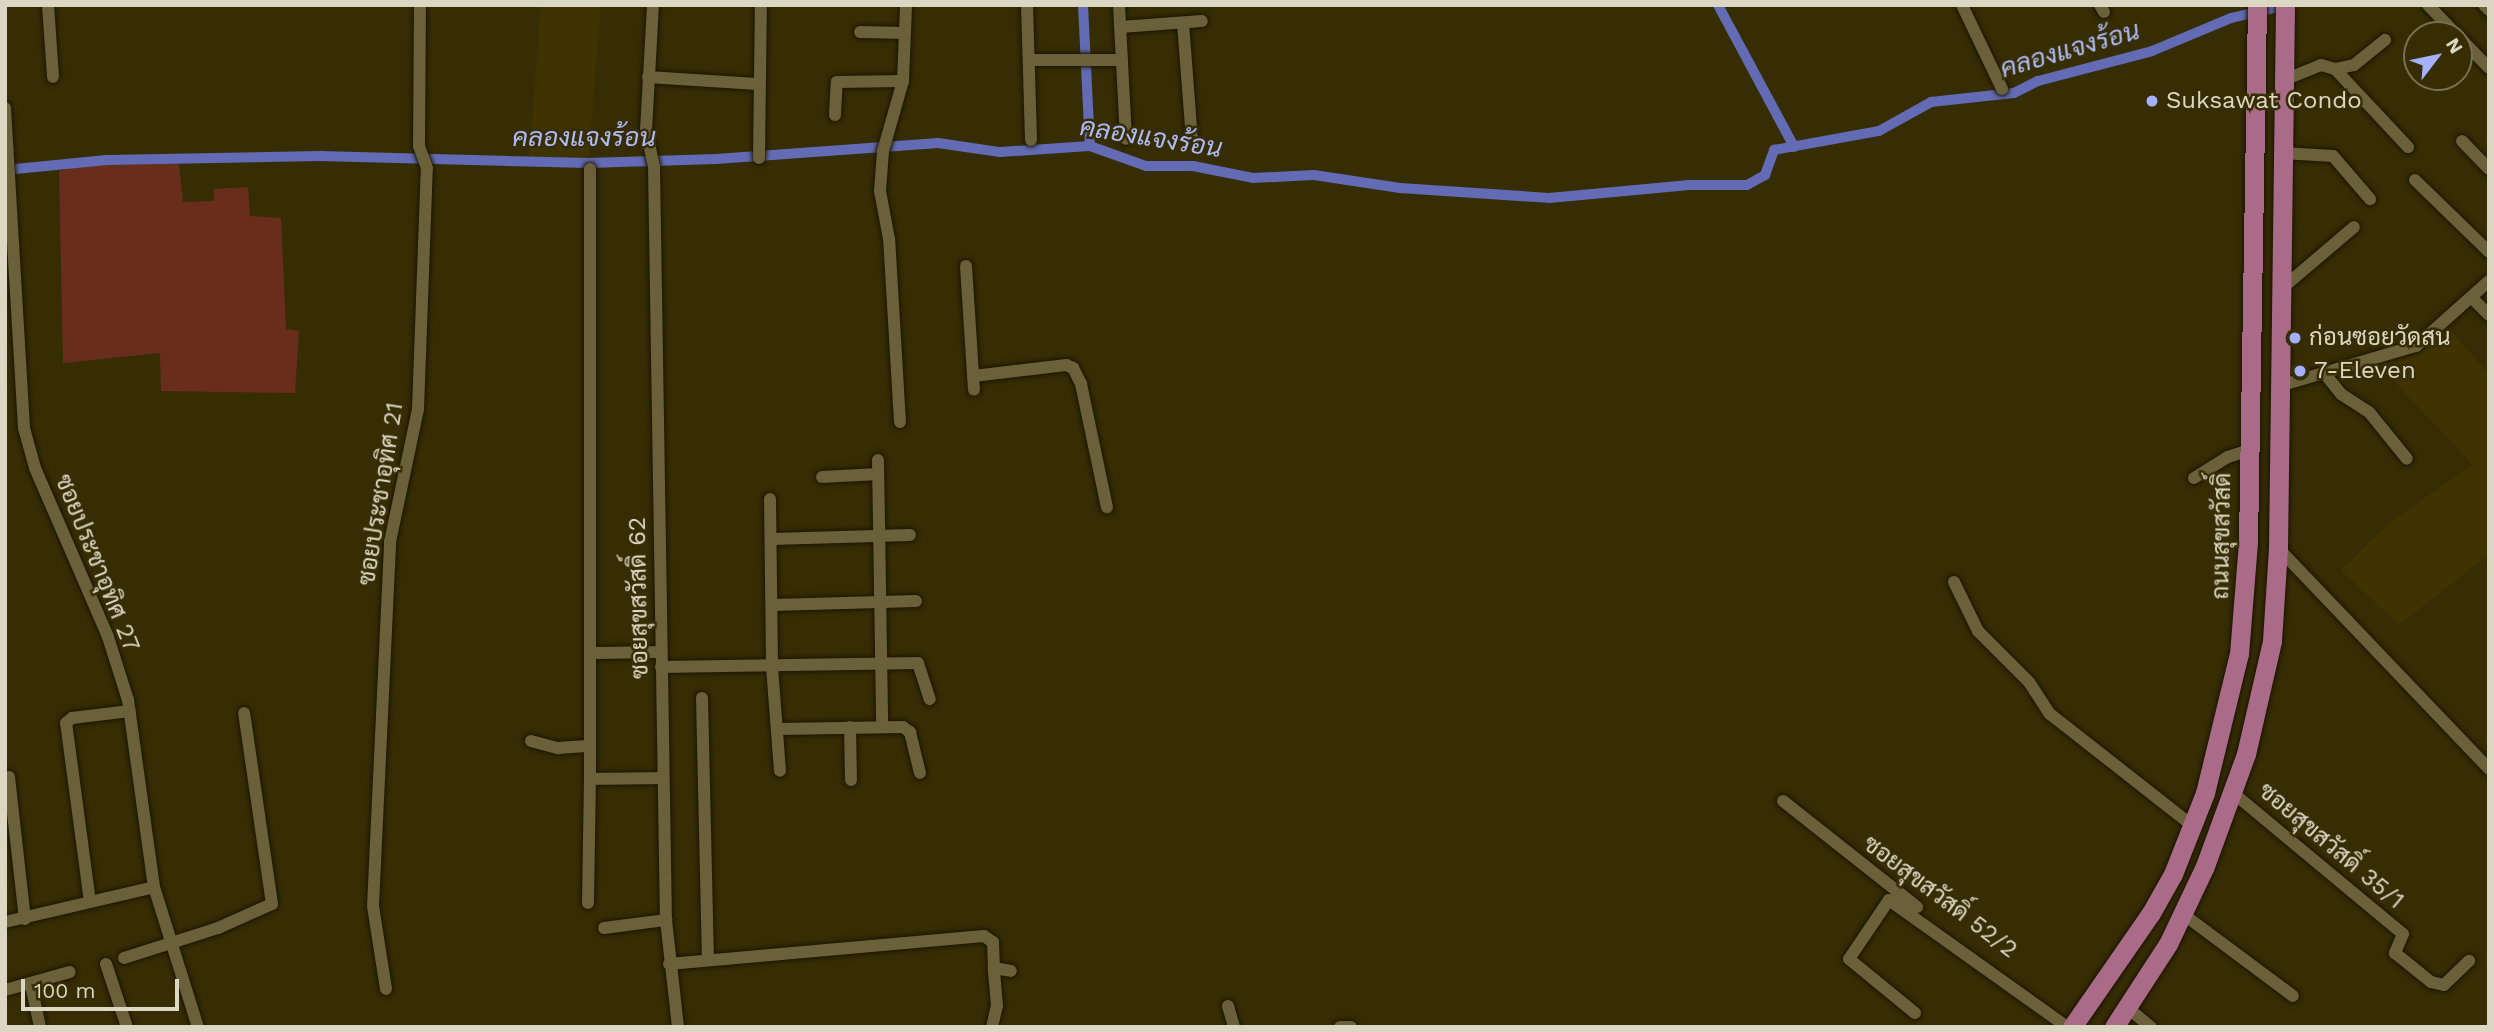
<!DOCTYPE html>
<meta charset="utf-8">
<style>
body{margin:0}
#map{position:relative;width:2494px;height:1032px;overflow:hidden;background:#362d05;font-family:"Work Sans",Sarabun,sans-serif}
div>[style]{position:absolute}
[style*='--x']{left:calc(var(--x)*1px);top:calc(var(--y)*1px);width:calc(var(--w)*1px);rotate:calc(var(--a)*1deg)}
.built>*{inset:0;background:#3f3401}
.green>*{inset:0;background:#692d1c}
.canal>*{height:10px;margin:-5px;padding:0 5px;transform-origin:5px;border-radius:5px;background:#626bb3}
.roads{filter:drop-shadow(0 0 2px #1c1500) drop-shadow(0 0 2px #1c1500)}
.minor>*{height:12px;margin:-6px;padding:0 6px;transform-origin:6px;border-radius:6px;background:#6a613a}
.primary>*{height:19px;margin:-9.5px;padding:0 9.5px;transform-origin:9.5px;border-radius:9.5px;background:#aa6b89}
.dots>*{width:19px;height:19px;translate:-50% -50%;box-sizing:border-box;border:4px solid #362d05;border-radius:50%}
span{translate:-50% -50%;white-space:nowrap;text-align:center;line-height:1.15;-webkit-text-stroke:5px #362d05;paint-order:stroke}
.poi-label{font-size:24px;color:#dcd7c3}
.left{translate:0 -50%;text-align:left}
.street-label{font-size:24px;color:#dcd7c3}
.water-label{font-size:26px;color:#afbaf5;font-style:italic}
.frame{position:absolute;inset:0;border:7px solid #dcd7c3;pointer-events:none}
.north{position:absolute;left:2403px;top:21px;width:70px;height:70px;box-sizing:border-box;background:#362d05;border:2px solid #787151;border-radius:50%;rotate:58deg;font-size:19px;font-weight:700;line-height:28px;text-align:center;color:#dcd7c3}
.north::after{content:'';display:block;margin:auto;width:24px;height:32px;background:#a5b1fc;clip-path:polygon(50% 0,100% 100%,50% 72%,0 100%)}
.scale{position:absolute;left:21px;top:979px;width:158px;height:32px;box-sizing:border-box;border:4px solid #dcd7c3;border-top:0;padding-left:9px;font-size:21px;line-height:24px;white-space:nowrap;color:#dcd7c3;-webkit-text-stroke:5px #362d05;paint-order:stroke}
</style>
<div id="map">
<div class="built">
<div style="clip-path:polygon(541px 5px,601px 5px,588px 166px,528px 167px)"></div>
<div style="clip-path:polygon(2449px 329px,2489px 374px,2489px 554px,2399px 625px,2341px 570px,2394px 519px,2473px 465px,2377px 363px,2414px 354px)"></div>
</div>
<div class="green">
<div style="clip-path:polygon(93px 162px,179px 164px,183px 202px,214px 201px,214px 189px,248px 187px,250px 216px,281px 218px,286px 329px,299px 331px,295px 393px,161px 391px,160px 353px,63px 363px,59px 171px)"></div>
</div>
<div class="canal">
<div style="--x:1083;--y:5;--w:141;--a:87.2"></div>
<div style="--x:1718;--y:5;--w:161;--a:61.8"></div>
<div style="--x:5;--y:170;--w:102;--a:-5.6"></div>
<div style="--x:107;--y:160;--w:213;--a:-1.1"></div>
<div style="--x:320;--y:156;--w:268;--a:1.5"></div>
<div style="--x:588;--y:163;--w:128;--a:-1.8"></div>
<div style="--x:716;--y:159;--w:223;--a:-4.1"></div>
<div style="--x:938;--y:143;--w:63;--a:8.3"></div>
<div style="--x:1000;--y:152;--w:90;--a:-3.8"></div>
<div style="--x:1090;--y:146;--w:59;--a:19.7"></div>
<div style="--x:1146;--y:166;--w:47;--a:0"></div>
<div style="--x:1193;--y:166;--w:61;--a:11.3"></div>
<div style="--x:1253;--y:178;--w:61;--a:-2.8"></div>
<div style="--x:1314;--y:175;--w:87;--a:8.6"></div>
<div style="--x:1400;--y:188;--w:149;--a:3.8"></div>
<div style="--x:1549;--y:198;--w:141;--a:-5.3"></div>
<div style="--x:1689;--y:185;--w:58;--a:0"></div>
<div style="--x:1747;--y:185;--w:21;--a:-29"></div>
<div style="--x:1765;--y:175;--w:27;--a:-70"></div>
<div style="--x:1774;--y:150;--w:107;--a:-10.3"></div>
<div style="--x:1879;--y:131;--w:60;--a:-29.1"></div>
<div style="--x:1931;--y:102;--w:83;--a:-6.2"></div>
<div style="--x:2014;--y:93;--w:27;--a:-27"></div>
<div style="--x:2038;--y:81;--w:118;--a:-14.7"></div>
<div style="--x:2152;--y:51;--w:86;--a:-22.7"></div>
<div style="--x:2231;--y:18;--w:57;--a:-13.1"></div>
</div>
<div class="roads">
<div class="minor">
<div style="--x:48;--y:5;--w:72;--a:86"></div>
<div style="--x:653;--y:5;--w:124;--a:93.2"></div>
<div style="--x:646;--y:129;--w:39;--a:78"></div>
<div style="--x:654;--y:167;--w:753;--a:89.09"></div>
<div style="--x:666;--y:920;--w:108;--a:83.6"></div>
<div style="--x:1027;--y:5;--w:135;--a:88.3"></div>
<div style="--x:1119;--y:5;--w:134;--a:87"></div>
<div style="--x:1962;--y:5;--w:93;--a:64.5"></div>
<div style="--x:2100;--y:5;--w:8;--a:60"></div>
<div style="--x:2428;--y:5;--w:42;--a:46"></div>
<div style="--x:2484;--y:5;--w:7;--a:45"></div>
<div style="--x:1183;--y:23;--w:116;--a:85.6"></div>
<div style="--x:1120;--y:27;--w:82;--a:-4.2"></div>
<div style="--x:860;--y:32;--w:45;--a:1.3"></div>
<div style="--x:2459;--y:37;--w:43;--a:45.9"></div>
<div style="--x:1029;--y:60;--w:93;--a:0"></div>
<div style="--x:2335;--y:69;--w:107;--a:46.9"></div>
<div style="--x:648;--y:77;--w:109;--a:3.7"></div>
<div style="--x:2284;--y:80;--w:40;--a:-22"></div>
<div style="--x:2321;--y:65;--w:15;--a:16"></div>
<div style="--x:2335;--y:69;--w:19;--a:-12"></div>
<div style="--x:2354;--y:65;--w:40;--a:-39"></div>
<div style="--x:5;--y:108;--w:321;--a:86.6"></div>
<div style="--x:24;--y:428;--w:41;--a:74.6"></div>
<div style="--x:35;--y:468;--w:184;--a:66.6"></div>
<div style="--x:108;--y:637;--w:66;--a:72.4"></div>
<div style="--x:128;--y:700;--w:189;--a:82.1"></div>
<div style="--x:154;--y:887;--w:147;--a:72.6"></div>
<div style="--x:835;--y:115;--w:33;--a:-87"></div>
<div style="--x:837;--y:82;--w:66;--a:-0.9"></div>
<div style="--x:2462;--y:141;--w:39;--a:46"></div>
<div style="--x:2282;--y:153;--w:51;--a:3.4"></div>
<div style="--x:2333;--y:156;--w:57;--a:49.3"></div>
<div style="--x:759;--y:158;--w:153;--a:-89.3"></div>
<div style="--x:2415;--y:180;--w:103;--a:44.2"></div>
<div style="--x:966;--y:266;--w:124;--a:86.3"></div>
<div style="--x:2280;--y:290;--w:97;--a:-40.4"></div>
<div style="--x:2472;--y:298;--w:24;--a:45"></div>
<div style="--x:2325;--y:374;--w:26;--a:51"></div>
<div style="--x:2341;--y:394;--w:33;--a:33"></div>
<div style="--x:2369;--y:412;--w:60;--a:51"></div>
<div style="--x:973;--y:376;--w:94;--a:-6.7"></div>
<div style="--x:1066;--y:365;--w:8;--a:23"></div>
<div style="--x:1073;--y:368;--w:18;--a:63"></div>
<div style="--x:1081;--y:384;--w:126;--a:78.1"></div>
<div style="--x:2279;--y:386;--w:143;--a:-16.3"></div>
<div style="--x:2416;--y:346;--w:98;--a:-41.7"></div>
<div style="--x:900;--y:422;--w:183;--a:-93.4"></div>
<div style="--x:889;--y:239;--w:49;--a:-100.6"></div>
<div style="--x:880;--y:191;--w:40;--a:-85.7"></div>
<div style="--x:883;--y:151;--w:73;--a:-74.1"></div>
<div style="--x:903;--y:81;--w:76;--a:-87.7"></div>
<div style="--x:878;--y:460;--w:266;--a:89.1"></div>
<div style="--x:822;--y:477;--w:56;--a:-3.1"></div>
<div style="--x:2194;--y:478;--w:40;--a:-32"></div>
<div style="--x:2228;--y:457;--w:20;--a:-18"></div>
<div style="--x:770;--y:499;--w:168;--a:89.3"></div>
<div style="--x:772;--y:667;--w:104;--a:85.6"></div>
<div style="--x:772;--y:539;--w:138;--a:-1.7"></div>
<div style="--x:2278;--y:548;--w:306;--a:46.3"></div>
<div style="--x:1954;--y:582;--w:55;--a:63.9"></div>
<div style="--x:1978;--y:631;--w:72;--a:45"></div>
<div style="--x:2029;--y:682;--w:38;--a:57"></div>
<div style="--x:2050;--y:714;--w:182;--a:38.1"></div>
<div style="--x:773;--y:605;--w:143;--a:-1.6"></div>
<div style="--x:597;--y:653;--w:64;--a:-0.9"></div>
<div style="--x:661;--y:667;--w:257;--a:-0.9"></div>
<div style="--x:918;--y:663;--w:38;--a:72"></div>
<div style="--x:702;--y:698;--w:262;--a:88.7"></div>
<div style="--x:850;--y:727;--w:53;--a:88.9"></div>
<div style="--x:779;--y:729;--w:124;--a:-0.9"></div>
<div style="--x:903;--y:727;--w:9;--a:36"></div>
<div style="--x:910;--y:732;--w:42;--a:76.3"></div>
<div style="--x:531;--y:741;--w:28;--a:15"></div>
<div style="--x:558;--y:748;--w:32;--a:-4"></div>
<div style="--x:9;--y:777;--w:143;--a:83.6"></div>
<div style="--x:590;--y:779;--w:610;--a:-90"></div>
<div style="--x:2232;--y:792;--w:222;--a:39.7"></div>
<div style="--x:2403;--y:934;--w:21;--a:113"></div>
<div style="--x:2395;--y:953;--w:46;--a:38.9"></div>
<div style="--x:2431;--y:982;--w:13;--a:13"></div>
<div style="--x:2444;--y:985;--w:35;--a:-44"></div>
<div style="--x:1783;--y:801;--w:171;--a:38.3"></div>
<div style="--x:90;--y:902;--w:181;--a:-97.6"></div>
<div style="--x:66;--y:723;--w:8;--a:-40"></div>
<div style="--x:72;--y:718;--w:58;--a:-6.9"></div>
<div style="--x:588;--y:903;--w:124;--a:-89.1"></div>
<div style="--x:590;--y:779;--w:73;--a:-0.8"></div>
<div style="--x:2183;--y:914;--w:137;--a:36.7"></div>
<div style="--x:5;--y:922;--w:153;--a:-13.2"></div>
<div style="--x:604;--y:928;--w:63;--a:-7.4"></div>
<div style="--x:124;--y:958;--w:99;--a:-17.7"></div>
<div style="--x:218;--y:928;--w:59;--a:-24"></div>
<div style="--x:272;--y:904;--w:193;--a:-98.3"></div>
<div style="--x:106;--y:964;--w:66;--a:71.6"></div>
<div style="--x:669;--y:964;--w:316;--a:-5.1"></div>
<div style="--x:984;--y:936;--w:11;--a:34"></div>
<div style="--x:993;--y:942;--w:26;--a:88"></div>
<div style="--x:994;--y:968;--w:17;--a:10"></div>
<div style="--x:31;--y:985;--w:43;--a:77.9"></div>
<div style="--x:386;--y:989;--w:84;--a:-98.9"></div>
<div style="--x:373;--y:906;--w:364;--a:-87.3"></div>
<div style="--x:390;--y:542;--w:136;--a:-78.1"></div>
<div style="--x:418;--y:409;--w:241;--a:-87.9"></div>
<div style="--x:427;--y:168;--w:23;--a:-110"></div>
<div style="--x:419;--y:146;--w:141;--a:-89.6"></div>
<div style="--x:5;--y:990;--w:67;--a:-15.5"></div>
<div style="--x:1228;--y:1006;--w:22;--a:74"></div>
<div style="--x:2128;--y:1008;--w:30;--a:40"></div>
<div style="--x:1915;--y:1013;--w:85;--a:-140.7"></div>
<div style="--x:1849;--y:959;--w:71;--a:-55.9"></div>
<div style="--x:1889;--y:900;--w:219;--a:35.5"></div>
<div style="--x:992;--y:1027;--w:22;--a:-77"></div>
<div style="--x:997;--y:1006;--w:38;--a:-95"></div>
<div style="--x:1340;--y:1027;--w:11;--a:0"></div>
</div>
<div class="primary">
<div style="--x:2072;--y:1027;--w:139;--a:-55.3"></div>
<div style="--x:2151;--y:913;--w:45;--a:-60.6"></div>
<div style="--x:2173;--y:874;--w:87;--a:-68.4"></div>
<div style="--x:2205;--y:793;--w:143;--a:-76.3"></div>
<div style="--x:2239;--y:654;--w:112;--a:-85.4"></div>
<div style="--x:2248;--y:542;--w:537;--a:-89.04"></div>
<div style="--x:2114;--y:1027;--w:99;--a:-57"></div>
<div style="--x:2168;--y:944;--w:86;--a:-64.6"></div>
<div style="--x:2205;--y:866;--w:119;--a:-69.9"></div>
<div style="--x:2246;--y:754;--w:116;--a:-77"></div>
<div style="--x:2272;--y:641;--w:93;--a:-86.3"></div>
<div style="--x:2278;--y:548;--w:543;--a:-89.26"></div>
</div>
</div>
<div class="dots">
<div style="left:2152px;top:101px;background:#a5b1fc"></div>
<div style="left:2295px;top:338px;background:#a5b1fc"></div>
<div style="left:2300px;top:371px;background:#a5b1fc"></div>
</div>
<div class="poi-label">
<span class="left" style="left:2166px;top:101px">Suksawat Condo</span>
<span class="left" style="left:2309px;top:338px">ก่อนซอยวัดสน</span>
<span class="left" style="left:2314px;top:371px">7-Eleven</span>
</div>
<div class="street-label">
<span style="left:381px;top:494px;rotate:-81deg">ซอยประชาอุทิศ 21</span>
<span style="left:2222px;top:536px;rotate:-89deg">ถนนสุขสวัสดิ์</span>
<span style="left:97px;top:563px;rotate:68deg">ซอยประชาอุทิศ 27</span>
<span style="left:639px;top:598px;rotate:-91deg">ซอยสุขสวัสดิ์ 62</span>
<span style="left:2331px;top:846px;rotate:40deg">ซอยสุขสวัสดิ์ 35/1</span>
<span style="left:1940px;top:897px;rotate:37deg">ซอยสุขสวัสดิ์ 52/2</span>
</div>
<div class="water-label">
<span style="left:2070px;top:50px;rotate:-16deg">คลองแจงร้อน</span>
<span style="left:584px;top:138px">คลองแจงร้อน</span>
<span style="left:1151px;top:138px;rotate:9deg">คลองแจงร้อน</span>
</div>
<div class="frame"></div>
<div class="north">N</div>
<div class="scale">100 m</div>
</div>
